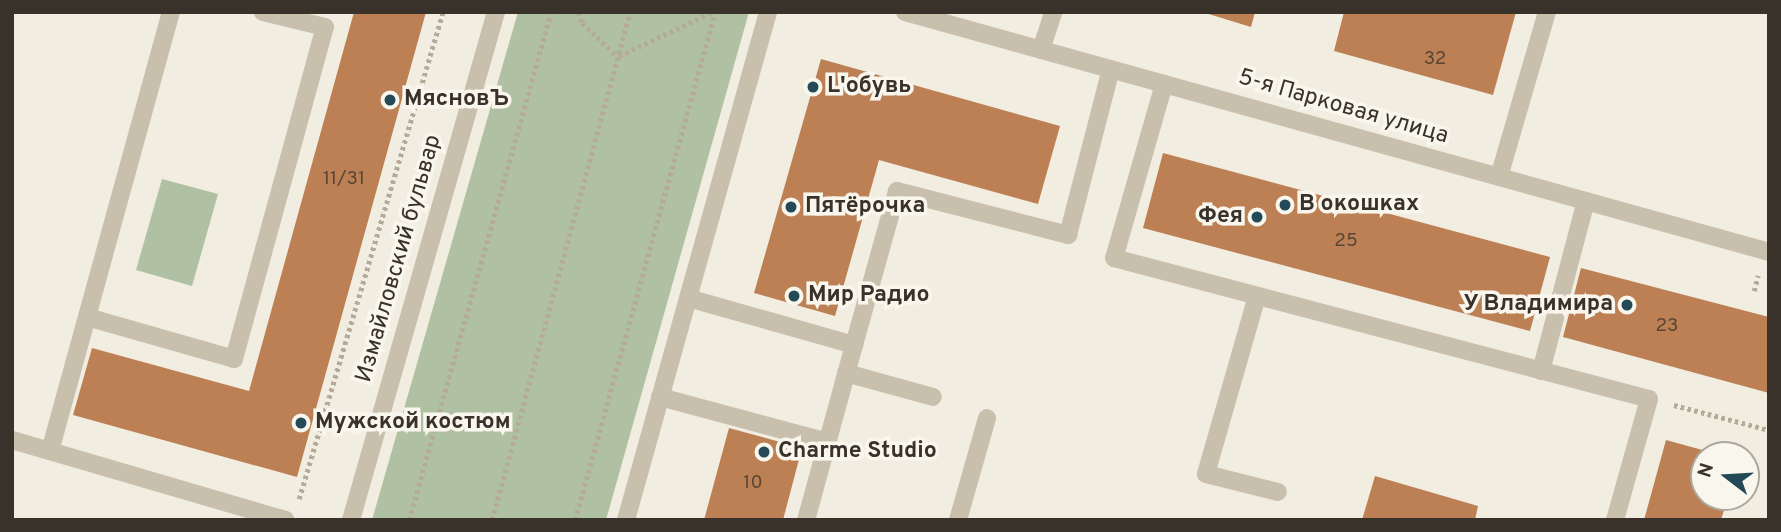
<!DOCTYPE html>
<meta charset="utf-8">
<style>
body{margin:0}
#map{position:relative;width:1781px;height:532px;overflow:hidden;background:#f1ede1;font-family:Overpass,sans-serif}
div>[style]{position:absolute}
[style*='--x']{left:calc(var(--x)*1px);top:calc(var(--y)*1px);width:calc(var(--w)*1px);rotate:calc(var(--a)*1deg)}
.green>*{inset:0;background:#b0c0a2}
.building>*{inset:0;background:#bc8054}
.path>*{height:4.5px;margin-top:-2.25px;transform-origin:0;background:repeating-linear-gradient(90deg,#b5a998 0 3.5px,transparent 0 7px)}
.minor>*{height:18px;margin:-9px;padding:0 9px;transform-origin:9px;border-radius:9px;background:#c9bfad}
.dots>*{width:19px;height:19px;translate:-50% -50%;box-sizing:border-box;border:4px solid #f9f6ed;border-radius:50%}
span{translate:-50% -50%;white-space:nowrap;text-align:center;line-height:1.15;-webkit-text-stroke:7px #f9f6ed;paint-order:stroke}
.number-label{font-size:19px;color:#594635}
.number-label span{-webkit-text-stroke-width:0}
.poi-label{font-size:23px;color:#38322b;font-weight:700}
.left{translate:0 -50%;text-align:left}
.right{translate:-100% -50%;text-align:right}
.street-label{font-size:23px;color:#38322b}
.frame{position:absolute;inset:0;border:14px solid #38322b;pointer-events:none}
.north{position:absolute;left:1690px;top:441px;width:70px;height:70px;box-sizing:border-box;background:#f9f6ed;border:2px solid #aca89f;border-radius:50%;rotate:287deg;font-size:19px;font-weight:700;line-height:28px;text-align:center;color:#38322b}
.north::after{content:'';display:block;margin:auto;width:24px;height:32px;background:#244a57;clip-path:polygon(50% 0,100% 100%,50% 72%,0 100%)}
</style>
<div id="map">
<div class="green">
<div style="clip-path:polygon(518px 12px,749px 12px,606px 520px,372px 520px)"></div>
<div style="clip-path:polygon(162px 179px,218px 194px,192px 286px,136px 270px)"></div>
</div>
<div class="building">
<div style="clip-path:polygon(354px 12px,426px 12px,297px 477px,73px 415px,92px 348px,249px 391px)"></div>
<div style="clip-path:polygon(1202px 12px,1255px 12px,1251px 27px)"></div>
<div style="clip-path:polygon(1344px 12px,1516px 12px,1493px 95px,1334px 51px)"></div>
<div style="clip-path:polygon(821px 59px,1060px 126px,1038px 204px,879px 160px,835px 316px,754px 293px)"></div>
<div style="clip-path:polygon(1163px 153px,1550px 257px,1530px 331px,1143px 228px)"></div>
<div style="clip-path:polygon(1581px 268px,1769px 317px,1769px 393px,1563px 337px)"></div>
<div style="clip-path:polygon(729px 428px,802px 448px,783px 520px,704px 520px)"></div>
<div style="clip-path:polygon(1666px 440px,1717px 454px,1704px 455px,1704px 497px,1728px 497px,1721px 520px,1644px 520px)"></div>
<div style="clip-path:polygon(1375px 476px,1478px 506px,1475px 520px,1362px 520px)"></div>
</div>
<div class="path">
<div style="--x:579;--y:12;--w:11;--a:75"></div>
<div style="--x:582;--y:23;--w:50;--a:43.4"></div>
<div style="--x:619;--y:56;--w:103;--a:-25.3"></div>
<div style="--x:1754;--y:291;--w:16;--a:-76"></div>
<div style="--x:1674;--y:405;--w:98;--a:14.7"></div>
<div style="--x:299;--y:499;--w:508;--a:-73.53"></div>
<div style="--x:409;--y:520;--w:527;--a:-74.38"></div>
<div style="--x:492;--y:520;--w:526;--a:-74.8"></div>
<div style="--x:575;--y:520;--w:527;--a:-74.59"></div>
</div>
<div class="minor">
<div style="--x:905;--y:12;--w:897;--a:15.52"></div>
<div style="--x:1041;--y:50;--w:40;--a:-72"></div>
<div style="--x:1164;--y:84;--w:181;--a:106"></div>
<div style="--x:1114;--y:258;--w:553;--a:14.76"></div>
<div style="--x:1649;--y:399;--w:126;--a:105.7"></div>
<div style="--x:1499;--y:177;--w:172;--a:-73.8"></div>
<div style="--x:1257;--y:296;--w:185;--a:106"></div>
<div style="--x:1206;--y:474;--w:74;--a:14"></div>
<div style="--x:688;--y:298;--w:173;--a:15.8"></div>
<div style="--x:854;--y:345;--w:181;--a:105.3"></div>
<div style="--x:87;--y:317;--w:153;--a:15.9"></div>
<div style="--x:234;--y:359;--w:344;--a:-74.7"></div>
<div style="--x:325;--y:27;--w:64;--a:-166.4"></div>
<div style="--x:854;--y:345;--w:160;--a:-74.4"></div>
<div style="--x:897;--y:191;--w:177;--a:14.4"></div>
<div style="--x:1068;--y:235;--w:171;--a:-75.5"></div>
<div style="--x:1541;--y:371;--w:176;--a:-75.2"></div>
<div style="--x:846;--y:373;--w:90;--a:15.4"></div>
<div style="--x:660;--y:397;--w:174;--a:15"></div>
<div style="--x:12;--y:440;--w:285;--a:16.3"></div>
<div style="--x:50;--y:451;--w:455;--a:-74.6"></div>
<div style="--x:351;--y:520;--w:528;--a:-74.07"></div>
<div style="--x:626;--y:520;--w:527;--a:-74.38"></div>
<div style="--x:958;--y:520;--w:106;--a:-74.1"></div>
</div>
<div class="dots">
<div style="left:813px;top:87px;background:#244a57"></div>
<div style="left:390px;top:100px;background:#244a57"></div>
<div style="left:1285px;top:205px;background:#244a57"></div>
<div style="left:791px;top:207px;background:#244a57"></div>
<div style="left:1257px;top:217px;background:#244a57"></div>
<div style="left:794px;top:296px;background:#244a57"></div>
<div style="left:1627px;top:305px;background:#244a57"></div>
<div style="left:301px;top:423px;background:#244a57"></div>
<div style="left:764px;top:452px;background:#244a57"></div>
</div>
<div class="number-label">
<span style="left:1435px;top:60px">32</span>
<span style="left:344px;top:180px">11/31</span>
<span style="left:1346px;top:242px">25</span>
<span style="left:1667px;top:327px">23</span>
<span style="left:753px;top:484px">10</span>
</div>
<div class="poi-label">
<span class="left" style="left:827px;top:87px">L'обувь</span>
<span class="left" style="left:404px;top:100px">МясновЪ</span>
<span class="left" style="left:1299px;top:205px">В окошках</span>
<span class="left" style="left:805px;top:207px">Пятёрочка</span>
<span class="right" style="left:1243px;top:217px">Фея</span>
<span class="left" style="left:808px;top:296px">Мир Радио</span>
<span class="right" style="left:1613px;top:305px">У Владимира</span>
<span class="left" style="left:315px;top:423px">Мужской костюм</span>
<span class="left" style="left:778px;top:452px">Charme Studio</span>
</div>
<div class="street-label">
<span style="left:1343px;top:108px;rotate:16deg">5-я Парковая улица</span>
<span style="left:400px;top:259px;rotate:-74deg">Измайловский бульвар</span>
</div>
<div class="frame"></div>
<div class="north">N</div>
</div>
